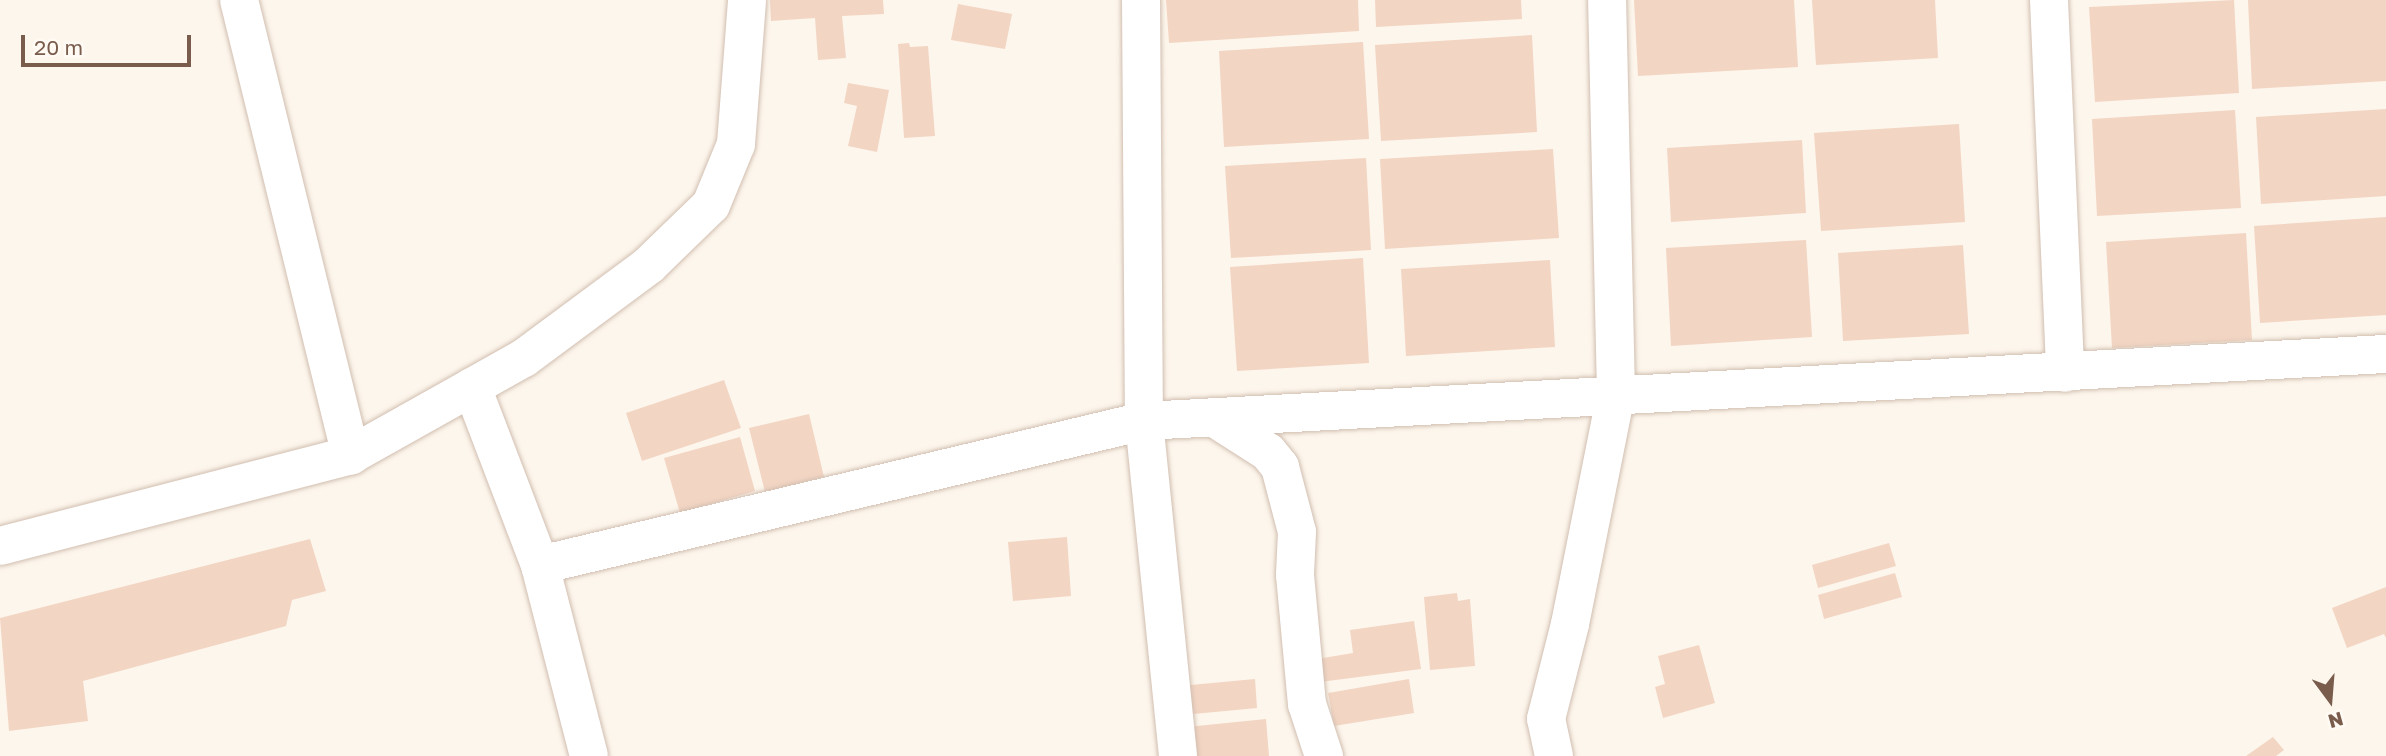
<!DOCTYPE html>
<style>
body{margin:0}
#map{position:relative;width:2386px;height:756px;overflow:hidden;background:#fdf6ec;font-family:"Golos Text",sans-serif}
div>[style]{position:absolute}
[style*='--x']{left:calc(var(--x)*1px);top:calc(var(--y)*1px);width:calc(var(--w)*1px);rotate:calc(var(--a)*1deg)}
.building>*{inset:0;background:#f3d5c3}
.roads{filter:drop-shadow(0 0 2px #d1beb0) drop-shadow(0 0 2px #d1beb0)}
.minor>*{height:38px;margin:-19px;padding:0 19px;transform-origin:19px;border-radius:19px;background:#fff}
span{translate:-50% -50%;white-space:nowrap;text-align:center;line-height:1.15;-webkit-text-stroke:5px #fffaf3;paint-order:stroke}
.north{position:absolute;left:2295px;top:665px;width:70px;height:70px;-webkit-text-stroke:5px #fffaf3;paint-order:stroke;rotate:164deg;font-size:19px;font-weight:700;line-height:28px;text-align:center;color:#7a5c4d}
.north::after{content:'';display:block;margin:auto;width:24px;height:32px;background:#7a5c4d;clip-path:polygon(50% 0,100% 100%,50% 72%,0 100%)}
.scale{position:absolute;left:21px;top:35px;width:170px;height:32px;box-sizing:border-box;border:4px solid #7a5c4d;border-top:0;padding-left:9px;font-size:21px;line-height:24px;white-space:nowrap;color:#7a5c4d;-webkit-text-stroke:5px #fffaf3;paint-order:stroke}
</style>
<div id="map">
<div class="building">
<div style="clip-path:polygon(770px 0,883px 0,884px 14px,842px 16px,846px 58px,818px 60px,815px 18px,771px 21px)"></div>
<div style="clip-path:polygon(1166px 0,1358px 0,1359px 31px,1169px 43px)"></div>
<div style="clip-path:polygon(1375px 0,1521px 0,1522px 19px,1376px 27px)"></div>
<div style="clip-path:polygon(1634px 0,1794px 0,1798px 67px,1638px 76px)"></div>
<div style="clip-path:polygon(1812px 0,1935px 0,1938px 58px,1816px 65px)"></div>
<div style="clip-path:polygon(2234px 0,2239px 93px,2095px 102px,2089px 7px)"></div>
<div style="clip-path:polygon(2248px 0,2386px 0,2386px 81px,2252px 89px)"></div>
<div style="clip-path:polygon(958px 4px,1012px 14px,1005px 49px,951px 40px)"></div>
<div style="clip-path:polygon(1532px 35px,1537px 132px,1381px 141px,1375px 45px)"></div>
<div style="clip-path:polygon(1363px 42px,1369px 139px,1224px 147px,1219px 51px)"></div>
<div style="clip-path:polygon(909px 43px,910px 47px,928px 46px,935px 136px,904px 138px,898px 44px)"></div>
<div style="clip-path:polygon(848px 83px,889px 90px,877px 152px,848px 146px,857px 106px,844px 103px)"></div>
<div style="clip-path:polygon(2386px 109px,2386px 196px,2261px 204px,2256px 117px)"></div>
<div style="clip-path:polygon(2235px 110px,2241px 208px,2097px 216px,2092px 119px)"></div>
<div style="clip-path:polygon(1959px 124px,1965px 222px,1821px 231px,1814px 133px)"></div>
<div style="clip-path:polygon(1802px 140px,1806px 213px,1671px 222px,1667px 148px)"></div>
<div style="clip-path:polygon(1553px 149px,1559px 238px,1385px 249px,1380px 159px)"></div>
<div style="clip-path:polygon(1366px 158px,1371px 250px,1231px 258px,1225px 166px)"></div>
<div style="clip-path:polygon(2386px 217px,2386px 315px,2260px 323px,2254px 226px)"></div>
<div style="clip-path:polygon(2246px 233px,2252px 340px,2112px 348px,2106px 242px)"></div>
<div style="clip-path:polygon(1806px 240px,1812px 337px,1671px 346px,1666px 248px)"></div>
<div style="clip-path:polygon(1963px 245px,1969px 334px,1843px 341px,1838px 253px)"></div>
<div style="clip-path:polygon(1363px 258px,1369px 363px,1237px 371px,1230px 267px)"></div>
<div style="clip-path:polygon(1550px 260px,1555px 347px,1406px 356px,1401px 269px)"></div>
<div style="clip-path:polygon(724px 380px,741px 428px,642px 461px,626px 413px)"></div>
<div style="clip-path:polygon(809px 414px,824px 477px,765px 492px,749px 428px)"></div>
<div style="clip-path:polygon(740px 437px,755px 491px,680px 513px,664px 458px)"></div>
<div style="clip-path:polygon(1067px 537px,1071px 596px,1013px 601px,1008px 542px)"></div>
<div style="clip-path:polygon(310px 539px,326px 591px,292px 600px,286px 626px,83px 681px,88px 721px,9px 731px,0 618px)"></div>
<div style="clip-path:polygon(1889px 543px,1896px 566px,1818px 588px,1812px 565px)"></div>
<div style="clip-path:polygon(1895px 573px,1902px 597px,1824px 619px,1818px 595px)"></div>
<div style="clip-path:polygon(2386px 587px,2386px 638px,2384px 634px,2347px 648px,2332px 608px)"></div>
<div style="clip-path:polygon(1457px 593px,1458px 601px,1470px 599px,1475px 666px,1430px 670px,1424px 597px)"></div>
<div style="clip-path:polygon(1414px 621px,1421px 669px,1320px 682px,1317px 659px,1353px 653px,1350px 630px)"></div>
<div style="clip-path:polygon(1699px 645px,1715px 703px,1663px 718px,1655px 687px,1665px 684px,1658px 656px)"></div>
<div style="clip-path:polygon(1255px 679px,1257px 708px,1162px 717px,1159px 688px)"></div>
<div style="clip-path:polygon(1409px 679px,1414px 713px,1334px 726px,1328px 693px)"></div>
<div style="clip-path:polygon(1266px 719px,1269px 756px,1179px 756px,1177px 728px)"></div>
<div style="clip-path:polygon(2273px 737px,2284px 750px,2276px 756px,2246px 756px)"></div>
</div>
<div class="roads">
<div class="minor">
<div style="--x:239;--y:0;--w:469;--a:76.2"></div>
<div style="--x:1141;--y:0;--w:421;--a:89.6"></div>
<div style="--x:1144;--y:421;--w:1244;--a:-3.09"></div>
<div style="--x:2049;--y:0;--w:373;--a:87.5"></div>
<div style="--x:472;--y:387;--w:191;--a:69.1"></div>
<div style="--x:1213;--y:417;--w:65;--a:32.5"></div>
<div style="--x:1268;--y:452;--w:19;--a:51"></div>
<div style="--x:1280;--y:467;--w:67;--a:75.3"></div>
<div style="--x:1297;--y:532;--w:43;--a:92.7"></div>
<div style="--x:1295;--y:575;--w:130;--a:84.7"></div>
<div style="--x:1307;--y:704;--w:55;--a:71.9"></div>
<div style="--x:0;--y:546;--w:363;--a:-14.5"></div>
<div style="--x:351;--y:455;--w:198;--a:-29.3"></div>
<div style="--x:524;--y:358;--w:156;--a:-36.6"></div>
<div style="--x:649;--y:265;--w:86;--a:-44.1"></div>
<div style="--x:711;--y:205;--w:66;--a:-67.7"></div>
<div style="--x:736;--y:144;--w:144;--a:-85.6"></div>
<div style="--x:589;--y:756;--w:197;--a:-104.4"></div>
<div style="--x:540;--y:565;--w:621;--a:-13.41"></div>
<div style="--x:1144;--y:421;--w:337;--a:84.2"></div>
<div style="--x:1554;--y:756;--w:38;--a:-102"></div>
<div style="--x:1546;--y:719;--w:98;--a:-75.8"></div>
<div style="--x:1570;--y:624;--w:236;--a:-78.7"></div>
<div style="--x:1616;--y:393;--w:393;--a:-91.3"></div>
</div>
</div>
<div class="north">N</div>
<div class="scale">20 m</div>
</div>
